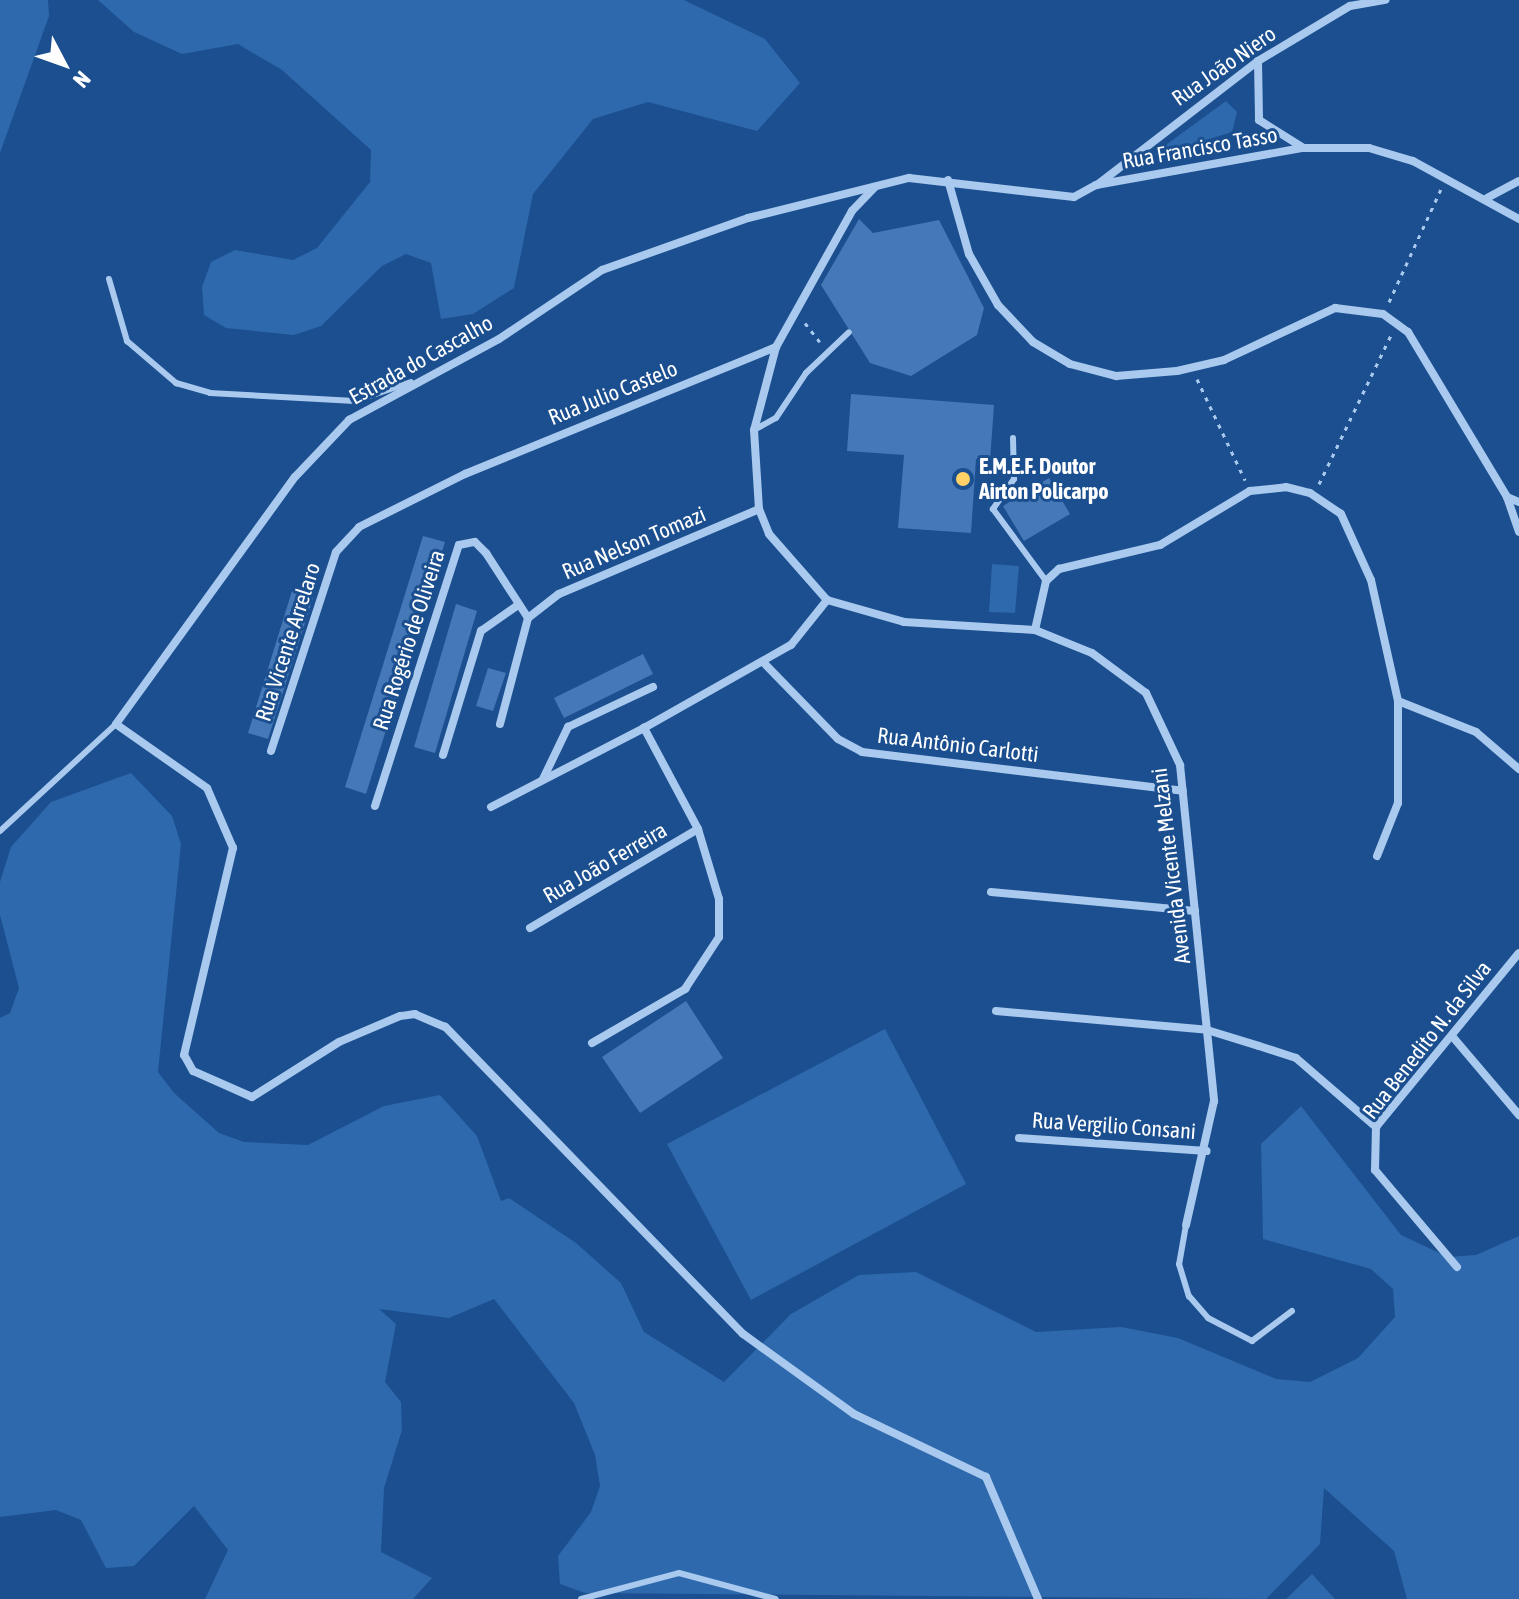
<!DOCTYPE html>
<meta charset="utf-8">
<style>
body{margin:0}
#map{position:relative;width:1519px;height:1599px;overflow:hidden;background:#1b4f8f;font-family:"Asap Condensed",sans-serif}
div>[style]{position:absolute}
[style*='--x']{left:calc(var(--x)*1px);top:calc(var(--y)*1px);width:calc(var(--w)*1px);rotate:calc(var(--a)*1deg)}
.green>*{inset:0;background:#2e69ad}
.building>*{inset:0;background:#4478b7}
.path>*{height:3px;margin-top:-1.5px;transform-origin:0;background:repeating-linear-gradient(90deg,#a9c9ee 0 4px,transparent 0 10px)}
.lane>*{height:6px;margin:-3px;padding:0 3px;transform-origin:3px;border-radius:3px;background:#a9c9ee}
.street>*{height:8px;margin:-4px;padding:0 4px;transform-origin:4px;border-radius:4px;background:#a9c9ee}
.dots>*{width:22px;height:22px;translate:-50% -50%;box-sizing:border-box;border:4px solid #1b4f8f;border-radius:50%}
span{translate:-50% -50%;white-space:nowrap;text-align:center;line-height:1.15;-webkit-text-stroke:6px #1b4f8f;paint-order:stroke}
.street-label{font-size:22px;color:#fff}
.poi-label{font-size:22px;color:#fff;font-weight:700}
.left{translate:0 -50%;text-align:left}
.north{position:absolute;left:24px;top:24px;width:80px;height:80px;-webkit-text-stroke:6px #1b4f8f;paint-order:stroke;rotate:131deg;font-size:22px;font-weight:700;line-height:32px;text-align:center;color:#fff}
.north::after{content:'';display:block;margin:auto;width:28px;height:36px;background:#fff;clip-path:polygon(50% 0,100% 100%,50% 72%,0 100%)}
</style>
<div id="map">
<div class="green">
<div style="clip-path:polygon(0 0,48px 0,49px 16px,0 153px)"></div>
<div style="clip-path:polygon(98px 0,684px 0,765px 39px,800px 83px,757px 131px,648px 102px,593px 119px,533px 194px,514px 288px,473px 314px,441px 319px,431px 263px,406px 254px,382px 266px,321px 326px,294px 335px,226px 328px,204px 315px,202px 287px,211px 262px,235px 250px,293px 260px,317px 248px,370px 182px,371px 150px,282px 70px,238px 44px,182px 54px,134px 32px)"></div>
<div style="clip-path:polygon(1226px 101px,1237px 112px,1232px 132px,1148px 158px)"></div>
<div style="clip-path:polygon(992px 564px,1019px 566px,1015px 613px,989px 612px)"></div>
<div style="clip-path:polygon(131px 773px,172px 816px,181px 844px,158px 1072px,174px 1093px,219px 1133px,244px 1142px,308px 1145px,384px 1106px,440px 1095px,477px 1136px,501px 1201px,509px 1198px,576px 1243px,621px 1283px,644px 1332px,724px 1382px,791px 1314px,859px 1275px,916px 1272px,1036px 1332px,1121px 1327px,1178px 1338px,1276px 1379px,1310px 1382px,1358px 1358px,1395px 1317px,1393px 1289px,1371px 1269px,1263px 1239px,1261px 1144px,1301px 1106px,1401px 1235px,1448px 1257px,1476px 1255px,1519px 1236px,1519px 1599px,1407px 1599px,1394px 1551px,1324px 1488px,1320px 1544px,1266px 1599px,585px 1593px,560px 1584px,558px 1556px,591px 1512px,600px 1486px,595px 1455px,574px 1403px,494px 1299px,449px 1318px,379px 1309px,396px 1324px,385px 1382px,401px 1402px,402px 1430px,384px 1488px,381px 1552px,432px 1578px,413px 1599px,205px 1599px,228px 1550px,194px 1506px,134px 1566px,106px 1568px,81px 1520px,56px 1510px,0 1517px,0 1018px,10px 1013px,19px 988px,0 915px,0 882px,11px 847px,51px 802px)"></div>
<div style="clip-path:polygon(885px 1029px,966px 1184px,751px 1300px,667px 1144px)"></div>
<div style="clip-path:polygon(1312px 1574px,1335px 1599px,1286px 1599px)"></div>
</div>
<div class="building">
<div style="clip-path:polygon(859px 219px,873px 233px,939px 220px,984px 308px,977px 335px,911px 376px,870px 363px,821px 285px)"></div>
<div style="clip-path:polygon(851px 394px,994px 405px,990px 461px,976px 459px,971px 533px,898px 528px,904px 455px,847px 451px)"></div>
<div style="clip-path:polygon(1049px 478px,1070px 514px,1024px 541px,1003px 506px)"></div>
<div style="clip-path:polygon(423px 536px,445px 542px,366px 794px,345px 787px)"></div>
<div style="clip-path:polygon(292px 591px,313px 598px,268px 739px,248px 733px)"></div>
<div style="clip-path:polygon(456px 604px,477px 611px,435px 753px,414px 747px)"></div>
<div style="clip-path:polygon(643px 654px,653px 674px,564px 718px,554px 698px)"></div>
<div style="clip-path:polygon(488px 668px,506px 673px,493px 711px,476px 706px)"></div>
<div style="clip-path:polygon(686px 1001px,723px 1058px,640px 1113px,602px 1057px)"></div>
</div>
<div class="path">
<div style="--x:1389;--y:302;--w:124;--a:-65.3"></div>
<div style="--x:805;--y:323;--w:24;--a:52"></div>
<div style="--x:1197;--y:379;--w:112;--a:64.6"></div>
<div style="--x:1319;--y:484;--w:168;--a:-64.2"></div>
</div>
<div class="lane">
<div style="--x:109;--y:279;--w:65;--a:73.8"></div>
<div style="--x:127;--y:341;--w:65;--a:40.6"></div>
<div style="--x:176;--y:383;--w:35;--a:16"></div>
<div style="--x:210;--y:393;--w:145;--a:3.2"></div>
<div style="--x:355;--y:401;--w:59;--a:-18.7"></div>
<div style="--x:754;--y:430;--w:25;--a:-29"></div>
<div style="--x:776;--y:418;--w:54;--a:-56.3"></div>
<div style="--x:806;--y:373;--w:59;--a:-43.6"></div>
<div style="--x:1013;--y:438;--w:41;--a:88.6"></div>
<div style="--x:1014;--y:479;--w:37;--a:125"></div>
<div style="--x:993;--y:509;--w:89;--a:53.6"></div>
<div style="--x:0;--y:831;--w:158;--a:-42.7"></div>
<div style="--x:1186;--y:1225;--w:40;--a:100"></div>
<div style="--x:1179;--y:1264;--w:34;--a:73"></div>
<div style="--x:1189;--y:1296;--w:29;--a:49"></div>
<div style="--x:1208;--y:1318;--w:50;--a:27.6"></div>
<div style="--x:1252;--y:1341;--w:50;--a:-36.9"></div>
<div style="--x:581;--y:1599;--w:101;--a:-14.9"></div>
<div style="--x:679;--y:1573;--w:100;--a:15"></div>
</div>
<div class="street">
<div style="--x:1258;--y:61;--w:59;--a:89"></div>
<div style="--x:1259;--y:120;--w:51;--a:32.1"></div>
<div style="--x:948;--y:180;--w:77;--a:74.2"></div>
<div style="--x:969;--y:254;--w:59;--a:60.4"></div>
<div style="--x:998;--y:305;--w:51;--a:46.6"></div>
<div style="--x:1033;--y:342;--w:43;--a:30.7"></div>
<div style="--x:1070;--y:364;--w:48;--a:14.6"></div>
<div style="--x:1116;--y:376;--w:61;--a:-4.7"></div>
<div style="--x:1177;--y:371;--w:48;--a:-13.2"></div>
<div style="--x:1224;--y:360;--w:123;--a:-25.1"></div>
<div style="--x:1335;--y:308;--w:48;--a:7.1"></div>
<div style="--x:1383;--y:314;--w:31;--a:36"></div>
<div style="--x:1408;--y:332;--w:192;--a:59"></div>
<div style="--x:1507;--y:497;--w:37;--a:71"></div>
<div style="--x:1097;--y:185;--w:203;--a:-37.6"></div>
<div style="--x:1258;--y:61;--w:107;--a:-30.9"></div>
<div style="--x:1350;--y:6;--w:36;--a:-10"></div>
<div style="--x:875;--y:187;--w:33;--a:134"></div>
<div style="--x:852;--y:211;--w:156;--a:119.2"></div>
<div style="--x:776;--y:347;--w:86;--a:104.8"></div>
<div style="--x:754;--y:430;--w:79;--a:86.4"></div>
<div style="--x:759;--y:509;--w:27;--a:68"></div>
<div style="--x:769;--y:534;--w:88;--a:48.7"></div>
<div style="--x:827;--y:600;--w:80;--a:15.9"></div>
<div style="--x:904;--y:622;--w:131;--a:3.5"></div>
<div style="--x:1035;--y:630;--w:61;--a:22"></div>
<div style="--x:1092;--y:653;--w:67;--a:36.5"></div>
<div style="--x:1146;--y:693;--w:80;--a:64.7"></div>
<div style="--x:1180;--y:765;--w:338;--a:84.2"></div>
<div style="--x:1214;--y:1101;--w:127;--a:102.7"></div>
<div style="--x:1487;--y:198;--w:36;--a:-28"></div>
<div style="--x:1507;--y:497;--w:13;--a:23"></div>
<div style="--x:528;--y:618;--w:39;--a:-38"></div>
<div style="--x:559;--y:594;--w:217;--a:-23"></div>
<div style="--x:1035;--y:630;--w:50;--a:-77.3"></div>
<div style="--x:1046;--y:581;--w:18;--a:-43"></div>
<div style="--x:1059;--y:569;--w:104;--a:-13.4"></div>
<div style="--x:1160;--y:545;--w:105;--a:-31"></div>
<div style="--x:1250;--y:491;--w:36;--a:-6"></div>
<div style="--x:1286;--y:487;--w:25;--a:14"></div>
<div style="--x:1310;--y:493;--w:37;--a:34"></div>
<div style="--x:1341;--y:514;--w:72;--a:65.6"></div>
<div style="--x:1371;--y:580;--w:124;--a:77.4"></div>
<div style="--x:1398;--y:701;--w:84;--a:21.7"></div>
<div style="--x:1476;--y:732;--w:57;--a:40.7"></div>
<div style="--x:764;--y:663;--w:106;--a:45.8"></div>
<div style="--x:838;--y:739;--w:27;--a:28"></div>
<div style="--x:862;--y:752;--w:323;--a:6.9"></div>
<div style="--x:500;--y:724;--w:110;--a:-75.2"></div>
<div style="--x:271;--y:751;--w:209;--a:-71.9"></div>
<div style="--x:336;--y:552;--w:34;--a:-47"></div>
<div style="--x:359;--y:527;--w:119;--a:-26.6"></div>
<div style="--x:465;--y:474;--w:336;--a:-22.2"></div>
<div style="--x:443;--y:755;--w:130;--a:-73"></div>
<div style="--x:481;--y:631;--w:45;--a:-35.1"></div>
<div style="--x:543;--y:779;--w:58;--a:-64.3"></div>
<div style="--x:568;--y:727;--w:94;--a:-25.2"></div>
<div style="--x:375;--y:806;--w:274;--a:-72.2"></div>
<div style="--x:459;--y:545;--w:16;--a:-11"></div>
<div style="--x:475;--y:542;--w:16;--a:45"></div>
<div style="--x:486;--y:553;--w:77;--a:57.1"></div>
<div style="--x:491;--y:807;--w:172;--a:-27.3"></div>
<div style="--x:1377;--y:856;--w:57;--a:-68.4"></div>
<div style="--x:1398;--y:803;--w:102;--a:-90"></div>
<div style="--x:991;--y:892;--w:205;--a:5.3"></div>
<div style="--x:530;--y:928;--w:195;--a:-30.5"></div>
<div style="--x:996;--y:1011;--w:212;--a:5.1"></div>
<div style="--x:1207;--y:1030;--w:54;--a:17.1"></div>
<div style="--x:1259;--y:1046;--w:39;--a:18"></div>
<div style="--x:1296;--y:1058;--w:106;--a:40.8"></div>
<div style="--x:1452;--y:1036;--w:104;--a:49.7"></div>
<div style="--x:592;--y:1043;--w:108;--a:-30.1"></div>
<div style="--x:685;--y:989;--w:62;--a:-56.8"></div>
<div style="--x:719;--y:937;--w:38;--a:-90"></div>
<div style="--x:719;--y:899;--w:73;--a:-106.7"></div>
<div style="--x:698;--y:829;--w:115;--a:-118.1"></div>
<div style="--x:644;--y:728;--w:169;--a:-29.5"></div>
<div style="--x:791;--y:645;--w:58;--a:-51.3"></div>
<div style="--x:1019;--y:1138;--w:188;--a:4"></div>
<div style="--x:1457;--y:1267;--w:127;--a:-130.2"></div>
<div style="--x:1375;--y:1170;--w:43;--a:-88.7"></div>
<div style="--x:1376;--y:1127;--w:225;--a:-50.6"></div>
<div style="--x:1038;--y:1599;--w:133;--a:-113.1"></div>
<div style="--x:986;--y:1477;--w:146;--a:-154.5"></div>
<div style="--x:854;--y:1414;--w:137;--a:-144.2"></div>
<div style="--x:743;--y:1334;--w:428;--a:-134.1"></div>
<div style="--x:445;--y:1027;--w:33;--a:-157"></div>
<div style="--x:415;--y:1014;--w:15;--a:172"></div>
<div style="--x:400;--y:1016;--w:66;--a:156.9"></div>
<div style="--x:339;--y:1042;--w:103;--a:147.7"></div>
<div style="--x:252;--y:1097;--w:64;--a:-156.2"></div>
<div style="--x:193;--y:1071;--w:18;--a:-119"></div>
<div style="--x:184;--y:1055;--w:213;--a:-76.7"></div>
<div style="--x:233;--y:848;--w:65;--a:-113.4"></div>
<div style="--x:207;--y:788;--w:111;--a:-144.9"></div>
<div style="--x:116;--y:724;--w:305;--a:-54.1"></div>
<div style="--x:295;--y:477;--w:79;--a:-46.5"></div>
<div style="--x:349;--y:420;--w:170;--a:-28.4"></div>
<div style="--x:499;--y:339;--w:124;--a:-33.8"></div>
<div style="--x:602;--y:270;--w:155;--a:-19.6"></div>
<div style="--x:748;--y:218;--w:166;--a:-14"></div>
<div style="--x:909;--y:178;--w:166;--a:6.6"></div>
<div style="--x:1074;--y:197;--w:25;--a:-29"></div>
<div style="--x:1096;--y:185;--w:209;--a:-10.2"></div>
<div style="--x:1302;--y:148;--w:67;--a:0"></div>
<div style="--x:1369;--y:148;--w:46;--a:16.5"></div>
<div style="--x:1413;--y:161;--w:121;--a:28.7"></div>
</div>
<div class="dots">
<div style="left:963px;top:479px;background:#ffd166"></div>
</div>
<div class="street-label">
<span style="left:1224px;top:66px;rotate:-35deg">Rua João Niero</span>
<span style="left:1200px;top:148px;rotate:-10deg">Rua Francisco Tasso</span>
<span style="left:421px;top:360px;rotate:-29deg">Estrada do Cascalho</span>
<span style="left:613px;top:393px;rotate:-22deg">Rua Julio Castelo</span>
<span style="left:634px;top:543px;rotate:-23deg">Rua Nelson Tomazi</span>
<span style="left:409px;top:640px;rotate:-72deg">Rua Rogério de Oliveira</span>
<span style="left:288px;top:642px;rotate:-72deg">Rua Vicente Arrelaro</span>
<span style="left:958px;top:745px;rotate:7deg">Rua Antônio Carlotti</span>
<span style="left:605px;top:863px;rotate:-30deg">Rua João Ferreira</span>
<span style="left:1171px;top:866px;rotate:-97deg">Avenida Vicente Melzani</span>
<span style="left:1427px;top:1040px;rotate:-52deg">Rua Benedito N. da Silva</span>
<span style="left:1114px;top:1126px;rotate:4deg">Rua Vergilio Consani</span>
</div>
<div class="poi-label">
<span class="left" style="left:979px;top:479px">E.M.E.F. Doutor<br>Airton Policarpo</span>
</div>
<div class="north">N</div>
</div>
